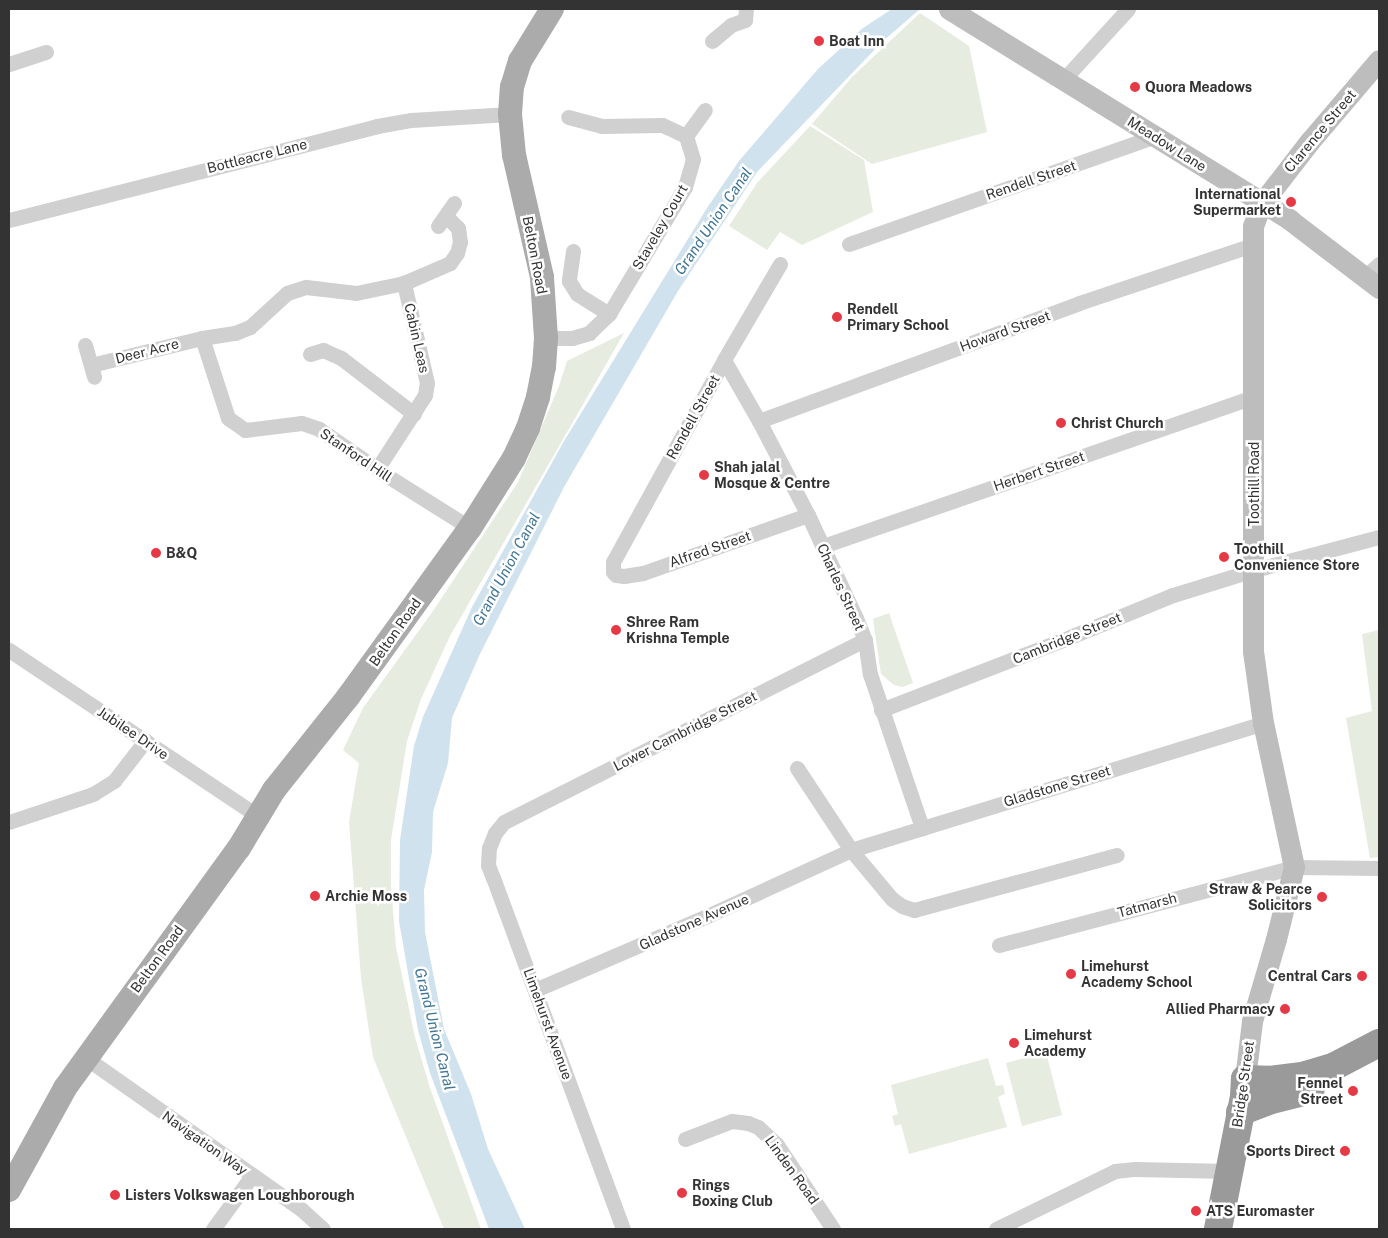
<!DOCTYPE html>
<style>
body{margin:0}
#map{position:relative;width:1388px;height:1238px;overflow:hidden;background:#fff;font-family:"Public Sans",sans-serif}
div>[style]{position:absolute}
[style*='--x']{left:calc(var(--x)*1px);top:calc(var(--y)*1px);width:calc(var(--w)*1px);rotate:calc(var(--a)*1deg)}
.green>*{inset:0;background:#e6ecdf}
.water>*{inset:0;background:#cfe2ee}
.street>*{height:15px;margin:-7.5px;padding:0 7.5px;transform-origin:7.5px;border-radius:7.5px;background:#d0d0d0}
.secondary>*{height:21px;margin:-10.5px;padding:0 10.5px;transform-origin:10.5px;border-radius:10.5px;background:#bdbdbd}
.primary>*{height:24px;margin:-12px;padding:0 12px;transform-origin:12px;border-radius:12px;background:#ababab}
.highway>*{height:28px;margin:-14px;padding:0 14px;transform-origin:14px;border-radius:14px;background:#9a9a9a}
.dots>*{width:14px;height:14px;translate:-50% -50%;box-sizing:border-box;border:2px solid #fff;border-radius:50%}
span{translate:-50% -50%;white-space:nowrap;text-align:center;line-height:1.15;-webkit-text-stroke:5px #fff;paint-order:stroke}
.poi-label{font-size:14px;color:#333;font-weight:700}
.left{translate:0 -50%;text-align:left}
.right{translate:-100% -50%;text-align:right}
.street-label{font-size:14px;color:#333}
.water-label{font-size:15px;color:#3f7597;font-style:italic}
.frame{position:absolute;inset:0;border:10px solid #333;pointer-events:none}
</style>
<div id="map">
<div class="green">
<div style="clip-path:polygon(920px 13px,969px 46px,987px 132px,872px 164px,812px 124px,852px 77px)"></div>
<div style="clip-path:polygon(810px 126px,864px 160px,873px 212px,802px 245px,780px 232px,767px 250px,729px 226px,757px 183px)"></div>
<div style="clip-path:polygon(624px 333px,450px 636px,421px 699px,407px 741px,391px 840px,391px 886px,396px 947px,415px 1037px,430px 1088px,481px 1229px,444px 1229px,373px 1057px,361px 978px,349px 822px,359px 763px,343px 750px,363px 708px,433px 611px,518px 482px,559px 386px,567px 361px)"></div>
<div style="clip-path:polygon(889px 613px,913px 683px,902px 687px,894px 685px,881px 674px,873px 619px)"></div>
<div style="clip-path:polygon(1379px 630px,1379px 857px,1370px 858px,1346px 718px,1372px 711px,1362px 634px)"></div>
<div style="clip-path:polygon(1046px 1052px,1062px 1115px,1022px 1126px,1006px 1063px)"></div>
<div style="clip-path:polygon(988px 1058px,996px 1086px,1003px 1085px,1005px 1094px,998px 1097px,1007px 1127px,909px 1154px,901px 1124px,895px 1126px,892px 1116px,898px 1114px,891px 1085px)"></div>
</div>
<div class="water">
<div style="clip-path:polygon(892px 9px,920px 9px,882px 42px,757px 172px,678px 291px,564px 487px,479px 656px,452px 718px,448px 763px,433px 812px,432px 852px,424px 890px,425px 932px,444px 1029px,471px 1094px,488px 1149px,525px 1229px,489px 1229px,430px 1073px,418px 1030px,399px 921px,400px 840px,414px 746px,423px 717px,472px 607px,564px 441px,707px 208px,739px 161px,818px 69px,863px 28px)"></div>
</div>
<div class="street">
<div style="--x:712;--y:41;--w:25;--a:-40"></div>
<div style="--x:731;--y:25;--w:15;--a:-20"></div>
<div style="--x:745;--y:20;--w:11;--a:-85"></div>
<div style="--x:9;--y:64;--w:39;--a:-18"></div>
<div style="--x:1064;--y:79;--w:95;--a:-47.6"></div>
<div style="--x:686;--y:136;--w:32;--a:-54"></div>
<div style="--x:9;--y:220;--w:380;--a:-14.3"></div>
<div style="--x:377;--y:126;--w:35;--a:-10"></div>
<div style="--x:411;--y:120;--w:99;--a:-3.5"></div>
<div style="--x:438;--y:226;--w:28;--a:-55"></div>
<div style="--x:849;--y:244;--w:324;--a:-19.4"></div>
<div style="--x:573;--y:251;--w:30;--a:98"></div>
<div style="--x:569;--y:281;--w:15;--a:58"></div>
<div style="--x:577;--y:294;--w:38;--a:32"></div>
<div style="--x:780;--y:264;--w:111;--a:120.3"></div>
<div style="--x:724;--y:360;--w:230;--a:118.8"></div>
<div style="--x:613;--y:562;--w:10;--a:90"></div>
<div style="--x:613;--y:572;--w:4;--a:45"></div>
<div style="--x:616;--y:575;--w:8;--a:7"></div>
<div style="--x:624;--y:576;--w:19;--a:-9"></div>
<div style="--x:643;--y:573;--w:175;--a:-19.4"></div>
<div style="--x:1365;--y:277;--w:19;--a:-43"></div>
<div style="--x:202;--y:338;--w:84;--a:72"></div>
<div style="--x:228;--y:418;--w:21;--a:35"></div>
<div style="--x:245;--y:430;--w:57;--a:-7"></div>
<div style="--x:302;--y:423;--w:18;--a:19"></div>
<div style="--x:319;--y:429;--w:81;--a:34.5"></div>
<div style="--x:386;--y:475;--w:99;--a:32.2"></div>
<div style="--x:546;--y:338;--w:26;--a:0"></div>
<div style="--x:572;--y:338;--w:18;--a:-16"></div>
<div style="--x:589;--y:333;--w:28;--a:-44"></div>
<div style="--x:609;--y:314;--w:148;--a:-59.1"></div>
<div style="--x:685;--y:187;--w:29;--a:-74"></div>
<div style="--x:693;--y:159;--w:24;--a:-107"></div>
<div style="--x:686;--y:136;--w:26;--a:-155"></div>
<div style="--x:662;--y:125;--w:60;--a:179"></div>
<div style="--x:602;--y:126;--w:35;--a:-165"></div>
<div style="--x:85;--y:345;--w:33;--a:74"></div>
<div style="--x:310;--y:354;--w:14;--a:-17"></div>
<div style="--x:323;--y:350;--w:20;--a:24"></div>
<div style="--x:341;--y:358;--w:92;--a:37.5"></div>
<div style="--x:724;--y:360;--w:70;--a:60.2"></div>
<div style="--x:759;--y:421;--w:106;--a:62.5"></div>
<div style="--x:808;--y:515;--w:114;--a:65"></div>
<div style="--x:856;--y:618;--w:24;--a:68"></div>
<div style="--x:865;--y:640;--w:34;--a:82"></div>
<div style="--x:870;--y:674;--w:163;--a:71.3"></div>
<div style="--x:91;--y:365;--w:114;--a:-13.7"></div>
<div style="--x:202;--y:338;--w:33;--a:-9"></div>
<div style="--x:235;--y:333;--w:16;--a:-22"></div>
<div style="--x:250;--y:327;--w:50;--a:-42.6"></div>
<div style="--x:287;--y:293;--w:20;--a:-18"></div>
<div style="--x:306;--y:287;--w:50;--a:6.8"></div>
<div style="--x:356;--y:293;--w:49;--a:-11.8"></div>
<div style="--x:404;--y:283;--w:50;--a:-23.5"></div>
<div style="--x:450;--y:263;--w:12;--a:-55"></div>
<div style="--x:457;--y:253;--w:11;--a:-75"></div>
<div style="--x:460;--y:242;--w:14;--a:-98"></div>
<div style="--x:458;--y:228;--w:17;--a:-135"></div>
<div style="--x:759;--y:421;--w:341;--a:-20.2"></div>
<div style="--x:1079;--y:303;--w:182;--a:-18.5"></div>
<div style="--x:377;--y:469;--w:88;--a:-57"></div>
<div style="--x:425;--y:395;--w:12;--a:-81"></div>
<div style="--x:427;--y:383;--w:103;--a:-103"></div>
<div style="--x:823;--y:546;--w:457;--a:-19.1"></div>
<div style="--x:9;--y:650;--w:299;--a:33.7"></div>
<div style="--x:881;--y:710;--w:203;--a:-21.1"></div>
<div style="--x:1070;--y:637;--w:111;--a:-22.2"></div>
<div style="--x:1173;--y:595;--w:85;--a:-17.2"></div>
<div style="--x:1254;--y:570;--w:129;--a:-14.8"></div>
<div style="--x:797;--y:768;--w:98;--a:56.6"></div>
<div style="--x:851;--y:850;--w:64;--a:50.1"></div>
<div style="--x:892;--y:899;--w:12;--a:35"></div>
<div style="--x:902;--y:906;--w:13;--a:18"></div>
<div style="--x:914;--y:910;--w:210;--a:-15.2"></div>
<div style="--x:9;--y:822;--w:89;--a:-18.4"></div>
<div style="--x:93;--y:794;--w:25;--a:-32"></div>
<div style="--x:114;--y:781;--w:51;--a:-52.2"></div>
<div style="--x:999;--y:945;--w:305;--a:-14.8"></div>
<div style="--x:1294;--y:867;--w:85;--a:0.7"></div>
<div style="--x:535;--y:990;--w:187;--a:-23.3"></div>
<div style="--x:707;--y:916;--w:158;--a:-24.6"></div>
<div style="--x:851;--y:850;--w:431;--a:-17.1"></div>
<div style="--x:86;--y:1058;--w:264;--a:35.1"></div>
<div style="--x:302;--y:1210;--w:28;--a:42"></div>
<div style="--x:685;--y:1139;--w:50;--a:-21"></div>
<div style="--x:732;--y:1121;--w:16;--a:7"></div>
<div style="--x:748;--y:1123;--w:11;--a:22"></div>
<div style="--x:758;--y:1127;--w:26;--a:43"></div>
<div style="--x:777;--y:1145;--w:101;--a:56.3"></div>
<div style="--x:213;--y:1229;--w:66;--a:-53.7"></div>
<div style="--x:623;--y:1229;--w:374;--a:-110.3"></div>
<div style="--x:493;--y:878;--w:14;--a:-111"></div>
<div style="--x:488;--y:865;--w:17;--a:-87"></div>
<div style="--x:489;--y:848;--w:16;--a:-68"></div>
<div style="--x:495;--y:833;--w:14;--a:-51"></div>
<div style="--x:504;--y:822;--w:404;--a:-26.8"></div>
<div style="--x:996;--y:1229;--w:132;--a:-26"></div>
<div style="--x:1115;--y:1171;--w:20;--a:-6"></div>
<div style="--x:1135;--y:1169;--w:93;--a:1.2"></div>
</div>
<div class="secondary">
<div style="--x:949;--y:9;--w:401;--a:31.7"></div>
<div style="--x:1290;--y:220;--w:112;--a:37.4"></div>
<div style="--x:1245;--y:1079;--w:58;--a:-83.1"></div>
<div style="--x:1252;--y:1021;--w:85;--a:-73.7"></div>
<div style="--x:1276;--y:939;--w:74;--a:-76"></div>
<div style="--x:1294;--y:867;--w:147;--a:-102.1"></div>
<div style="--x:1263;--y:723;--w:73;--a:-97.9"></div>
<div style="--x:1253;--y:651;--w:425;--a:-90"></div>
<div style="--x:1253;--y:226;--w:25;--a:-69"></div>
<div style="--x:1262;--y:203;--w:78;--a:-52.3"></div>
<div style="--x:1310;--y:141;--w:106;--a:-49.6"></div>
</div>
<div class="primary">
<div style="--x:9;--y:1190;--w:116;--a:-61.2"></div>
<div style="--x:65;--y:1088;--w:296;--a:-54.1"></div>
<div style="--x:239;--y:848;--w:68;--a:-58.9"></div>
<div style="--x:274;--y:790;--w:119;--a:-51.5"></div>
<div style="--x:348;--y:697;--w:208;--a:-54.2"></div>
<div style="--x:470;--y:528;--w:83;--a:-57.8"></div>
<div style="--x:514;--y:458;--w:33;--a:-65"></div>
<div style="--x:528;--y:428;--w:33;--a:-72"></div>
<div style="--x:538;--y:397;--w:31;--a:-79"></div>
<div style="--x:544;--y:367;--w:29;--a:-86"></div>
<div style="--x:546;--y:338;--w:61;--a:-93.8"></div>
<div style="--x:542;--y:277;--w:125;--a:-102.9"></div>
<div style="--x:514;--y:155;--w:41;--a:-95.6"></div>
<div style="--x:510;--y:114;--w:27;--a:-86"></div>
<div style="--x:512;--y:87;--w:27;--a:-73"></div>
<div style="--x:520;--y:61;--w:61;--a:-58.4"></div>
</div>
<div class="highway">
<div style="--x:1240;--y:1112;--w:30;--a:-21"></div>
<div style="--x:1268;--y:1101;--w:44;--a:-14.3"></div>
<div style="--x:1218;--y:1229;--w:136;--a:-78.9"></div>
<div style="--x:1244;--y:1096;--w:17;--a:-87"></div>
<div style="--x:1245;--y:1079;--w:23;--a:2"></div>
<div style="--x:1268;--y:1080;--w:38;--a:-7"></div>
<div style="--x:1306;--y:1075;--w:28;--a:-17"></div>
<div style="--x:1333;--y:1067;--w:52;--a:-27.6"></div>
</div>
<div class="dots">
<div style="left:819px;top:41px;background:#e63946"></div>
<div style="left:1135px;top:87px;background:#e63946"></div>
<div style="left:1291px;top:202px;background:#e63946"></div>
<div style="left:837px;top:317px;background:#e63946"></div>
<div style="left:1061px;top:423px;background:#e63946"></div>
<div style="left:704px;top:475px;background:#e63946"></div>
<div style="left:156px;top:553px;background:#e63946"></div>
<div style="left:1224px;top:557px;background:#e63946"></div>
<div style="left:616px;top:630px;background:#e63946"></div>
<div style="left:315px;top:896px;background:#e63946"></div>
<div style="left:1322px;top:897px;background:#e63946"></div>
<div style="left:1071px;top:974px;background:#e63946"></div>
<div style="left:1362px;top:976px;background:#e63946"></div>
<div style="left:1285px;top:1009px;background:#e63946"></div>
<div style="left:1014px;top:1043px;background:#e63946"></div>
<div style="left:1353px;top:1091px;background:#e63946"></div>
<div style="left:1345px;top:1151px;background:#e63946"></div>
<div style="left:682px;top:1193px;background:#e63946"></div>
<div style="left:115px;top:1195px;background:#e63946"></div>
<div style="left:1196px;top:1211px;background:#e63946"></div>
</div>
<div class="poi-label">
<span class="left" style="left:829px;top:41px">Boat Inn</span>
<span class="left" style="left:1145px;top:87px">Quora Meadows</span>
<span class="right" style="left:1281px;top:202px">International<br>Supermarket</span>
<span class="left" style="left:847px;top:317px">Rendell<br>Primary School</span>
<span class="left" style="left:1071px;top:423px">Christ Church</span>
<span class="left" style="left:714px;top:475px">Shah jalal<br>Mosque &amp; Centre</span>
<span class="left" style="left:1234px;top:557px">Toothill<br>Convenience Store</span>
<span class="left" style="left:166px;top:553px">B&amp;Q</span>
<span class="left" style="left:626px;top:630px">Shree Ram<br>Krishna Temple</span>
<span class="right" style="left:1312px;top:897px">Straw &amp; Pearce<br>Solicitors</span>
<span class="left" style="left:325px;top:896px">Archie Moss</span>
<span class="left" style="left:1081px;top:974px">Limehurst<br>Academy School</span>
<span class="right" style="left:1352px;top:976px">Central Cars</span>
<span class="right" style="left:1275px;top:1009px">Allied Pharmacy</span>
<span class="left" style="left:1024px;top:1043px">Limehurst<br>Academy</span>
<span class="right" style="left:1343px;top:1091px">Fennel<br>Street</span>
<span class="right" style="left:1335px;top:1151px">Sports Direct</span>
<span class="left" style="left:692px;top:1193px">Rings<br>Boxing Club</span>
<span class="left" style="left:125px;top:1195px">Listers Volkswagen Loughborough</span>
<span class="left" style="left:1206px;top:1211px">ATS Euromaster</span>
</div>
<div class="street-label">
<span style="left:1320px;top:131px;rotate:-50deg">Clarence Street</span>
<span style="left:1167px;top:144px;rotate:32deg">Meadow Lane</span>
<span style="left:257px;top:156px;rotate:-14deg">Bottleacre Lane</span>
<span style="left:1031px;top:180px;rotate:-19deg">Rendell Street</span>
<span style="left:660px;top:227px;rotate:-60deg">Staveley Court</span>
<span style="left:535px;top:255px;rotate:79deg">Belton Road</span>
<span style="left:1005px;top:331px;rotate:-20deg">Howard Street</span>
<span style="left:417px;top:338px;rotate:77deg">Cabin Leas</span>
<span style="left:147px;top:351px;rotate:-14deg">Deer Acre</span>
<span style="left:693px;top:417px;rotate:-61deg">Rendell Street</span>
<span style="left:356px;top:455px;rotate:34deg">Stanford Hill</span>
<span style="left:1039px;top:471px;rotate:-19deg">Herbert Street</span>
<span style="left:1254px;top:484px;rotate:-90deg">Toothill Road</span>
<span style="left:710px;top:549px;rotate:-19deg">Alfred Street</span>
<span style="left:841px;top:587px;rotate:65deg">Charles Street</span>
<span style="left:395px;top:632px;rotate:-55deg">Belton Road</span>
<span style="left:1067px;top:638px;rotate:-22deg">Cambridge Street</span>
<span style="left:685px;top:731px;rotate:-27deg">Lower Cambridge Street</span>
<span style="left:133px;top:733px;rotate:34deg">Jubilee Drive</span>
<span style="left:1057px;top:786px;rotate:-17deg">Gladstone Street</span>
<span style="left:1147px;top:905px;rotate:-15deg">Tatmarsh</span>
<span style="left:694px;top:922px;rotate:-24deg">Gladstone Avenue</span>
<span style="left:157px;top:959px;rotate:-54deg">Belton Road</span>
<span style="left:548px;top:1024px;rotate:70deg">Limehurst Avenue</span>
<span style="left:1243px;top:1084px;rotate:-82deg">Bridge Street</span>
<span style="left:205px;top:1143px;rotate:35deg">Navigation Way</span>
<span style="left:792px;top:1170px;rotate:54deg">Linden Road</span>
</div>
<div class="water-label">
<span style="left:713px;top:221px;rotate:-56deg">Grand Union Canal</span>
<span style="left:506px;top:569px;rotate:-62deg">Grand Union Canal</span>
<span style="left:435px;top:1029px;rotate:76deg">Grand Union Canal</span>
</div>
<div class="frame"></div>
</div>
